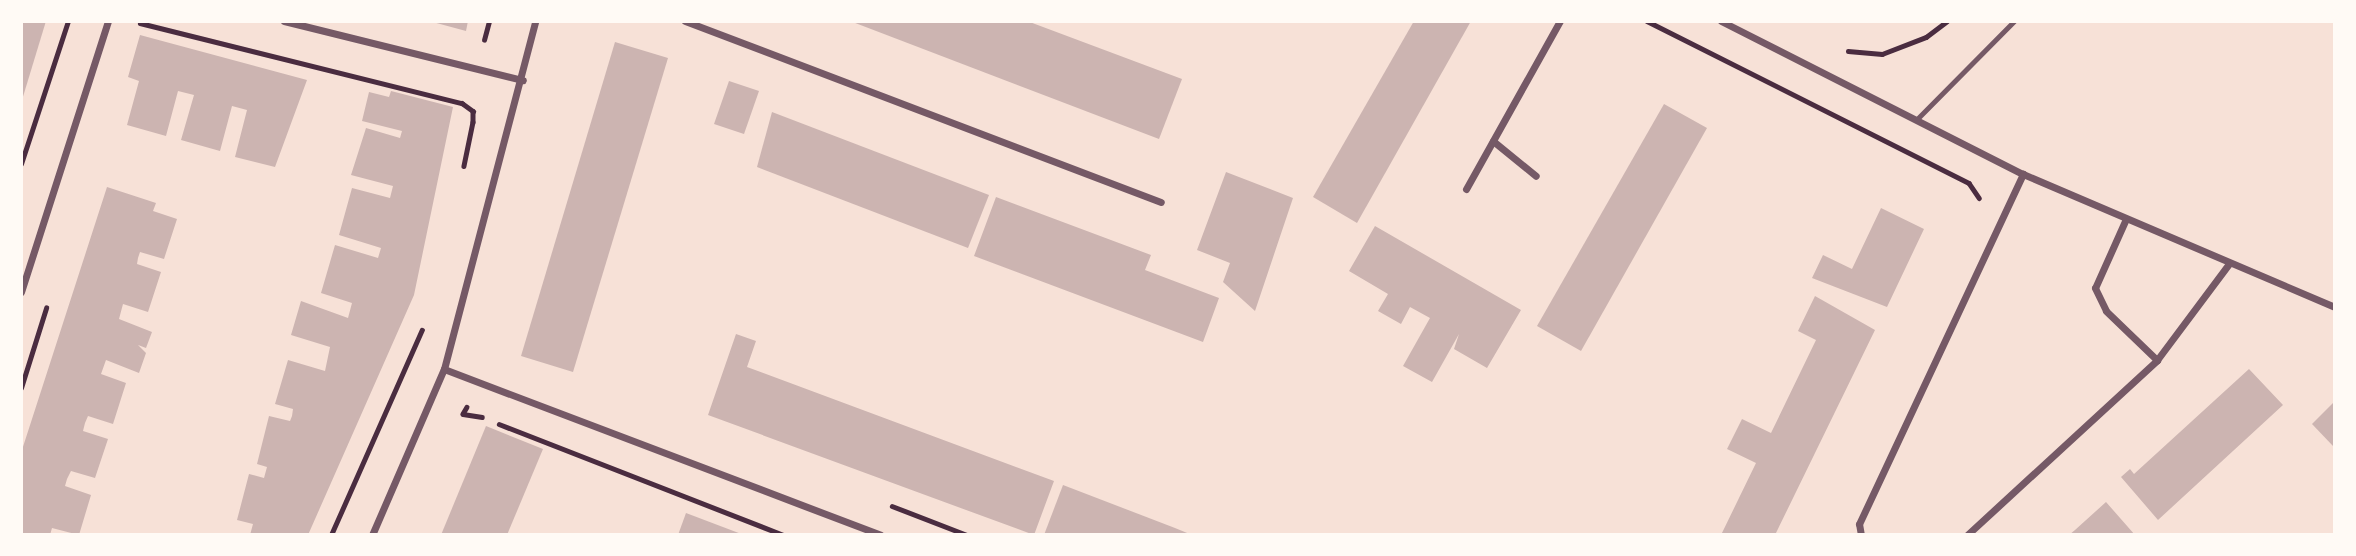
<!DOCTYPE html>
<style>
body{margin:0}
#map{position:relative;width:2356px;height:556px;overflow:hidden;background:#f7e1d7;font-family:"Work Sans",sans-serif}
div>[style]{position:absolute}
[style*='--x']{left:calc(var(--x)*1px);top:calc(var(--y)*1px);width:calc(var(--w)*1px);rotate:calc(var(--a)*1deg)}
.building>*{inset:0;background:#ccb4b1}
.path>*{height:4.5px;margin:-2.25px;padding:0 2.25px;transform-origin:2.25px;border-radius:2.25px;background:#4a2c40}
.service>*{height:5px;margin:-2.5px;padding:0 2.5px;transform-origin:2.5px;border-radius:2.5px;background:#755966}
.minor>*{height:7px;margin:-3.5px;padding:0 3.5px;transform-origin:3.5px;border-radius:3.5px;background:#755966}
span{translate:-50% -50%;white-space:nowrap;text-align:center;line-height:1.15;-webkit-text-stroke:7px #fffaf5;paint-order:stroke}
.frame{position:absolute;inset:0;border:23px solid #fffaf5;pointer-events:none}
</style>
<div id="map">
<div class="building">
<div style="clip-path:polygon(21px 21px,46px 21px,22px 100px,21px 100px)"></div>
<div style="clip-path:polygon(429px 21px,468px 21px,466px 31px)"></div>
<div style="clip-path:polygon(850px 21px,1027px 21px,1182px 79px,1159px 139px)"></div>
<div style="clip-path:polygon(1414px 21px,1471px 21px,1357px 223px,1313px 197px)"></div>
<div style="clip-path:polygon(140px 35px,307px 80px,275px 167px,235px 157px,247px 110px,232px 106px,220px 151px,181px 140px,194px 95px,178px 91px,166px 136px,127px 125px,139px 81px,128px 77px)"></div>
<div style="clip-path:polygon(615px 42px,668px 58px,573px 372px,521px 356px)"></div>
<div style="clip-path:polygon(729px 81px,759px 91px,744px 134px,714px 124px)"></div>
<div style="clip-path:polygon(391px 91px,453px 107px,414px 295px,308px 535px,250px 535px,253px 524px,237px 520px,249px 474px,264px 478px,267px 467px,257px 464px,269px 416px,290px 421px,292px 416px,293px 409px,275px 404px,288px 360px,325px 371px,330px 347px,291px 335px,301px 301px,348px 318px,352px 303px,321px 293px,335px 245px,378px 258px,381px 248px,339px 235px,352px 188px,390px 198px,393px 186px,351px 175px,366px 128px,400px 138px,402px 131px,362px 121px,369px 92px,389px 97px)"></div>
<div style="clip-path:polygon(1664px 104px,1707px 128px,1581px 351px,1537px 326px)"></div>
<div style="clip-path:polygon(772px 112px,989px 195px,968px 248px,757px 167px)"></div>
<div style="clip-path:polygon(1226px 172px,1293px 198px,1255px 311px,1223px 282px,1230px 263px,1197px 250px)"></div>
<div style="clip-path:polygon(107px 187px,156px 203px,153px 211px,177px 219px,164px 259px,140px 252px,138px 258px,137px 264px,161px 272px,148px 312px,123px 304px,119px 319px,152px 332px,146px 348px,138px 345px,146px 353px,139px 373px,106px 360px,101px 374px,126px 383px,113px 424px,88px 416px,85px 423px,83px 431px,108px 439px,95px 478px,71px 471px,67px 479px,65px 486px,91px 495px,79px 535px,52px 528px,50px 535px,21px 535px,21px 453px)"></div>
<div style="clip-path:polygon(996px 197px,1151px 255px,1145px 270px,1219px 298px,1203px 342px,974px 256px)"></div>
<div style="clip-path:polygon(1881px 208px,1924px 229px,1887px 307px,1812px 278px,1823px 255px,1852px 269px)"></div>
<div style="clip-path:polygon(1375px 226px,1521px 310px,1487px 368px,1454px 349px,1459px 334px,1432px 382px,1403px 366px,1430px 318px,1410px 307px,1401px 324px,1378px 311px,1388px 294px,1349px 271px)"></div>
<div style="clip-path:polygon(1815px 296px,1875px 330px,1775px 535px,1721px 535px,1756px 463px,1727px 449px,1742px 419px,1771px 433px,1816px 340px,1798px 331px)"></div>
<div style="clip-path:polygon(736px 334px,756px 341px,747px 367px,1054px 481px,1034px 535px,708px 415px)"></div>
<div style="clip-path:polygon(2249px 369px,2283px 405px,2158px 520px,2121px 477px,2130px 469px,2134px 474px)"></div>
<div style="clip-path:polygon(2335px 401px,2335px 443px,2333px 446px,2312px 424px)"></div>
<div style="clip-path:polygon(486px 426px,543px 449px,507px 535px,441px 535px)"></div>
<div style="clip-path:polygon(1063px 485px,1175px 528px,1192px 535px,1044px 535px)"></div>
<div style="clip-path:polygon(2106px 502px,2135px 535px,2069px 535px,2075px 530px)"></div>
<div style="clip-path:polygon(686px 513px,744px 535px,678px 535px)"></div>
</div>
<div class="path">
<div style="--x:1647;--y:21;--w:360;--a:26.7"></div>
<div style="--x:1969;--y:183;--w:18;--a:56"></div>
<div style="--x:140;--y:23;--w:332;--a:14"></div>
<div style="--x:462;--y:103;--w:14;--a:36"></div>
<div style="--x:473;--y:111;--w:11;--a:90"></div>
<div style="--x:473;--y:122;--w:45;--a:101.6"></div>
<div style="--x:484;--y:40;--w:20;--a:-75"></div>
<div style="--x:1848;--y:51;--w:34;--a:5"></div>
<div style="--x:1882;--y:54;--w:47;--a:-21.1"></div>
<div style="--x:1926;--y:37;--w:26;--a:-37"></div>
<div style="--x:21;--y:164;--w:151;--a:-71.8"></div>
<div style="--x:21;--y:388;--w:84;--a:-72.6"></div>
<div style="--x:467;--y:407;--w:8;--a:120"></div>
<div style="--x:463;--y:414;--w:19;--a:9"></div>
<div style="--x:499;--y:424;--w:305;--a:21.3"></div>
<div style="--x:892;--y:506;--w:80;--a:21.1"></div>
<div style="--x:331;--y:535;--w:224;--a:-66.1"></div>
</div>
<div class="service">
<div style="--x:1917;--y:119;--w:138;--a:-45.3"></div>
</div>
<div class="minor">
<div style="--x:284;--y:21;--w:246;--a:13.9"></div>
<div style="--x:685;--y:21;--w:509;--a:20.82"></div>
<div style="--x:1721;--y:21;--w:339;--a:26.9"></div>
<div style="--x:2023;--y:174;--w:339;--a:23.1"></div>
<div style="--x:1493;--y:141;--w:55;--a:39.1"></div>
<div style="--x:1466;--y:189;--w:193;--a:-60.8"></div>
<div style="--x:2125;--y:221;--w:73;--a:114.1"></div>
<div style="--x:2095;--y:288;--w:25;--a:64"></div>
<div style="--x:2106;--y:311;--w:71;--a:43.9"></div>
<div style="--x:21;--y:292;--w:285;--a:-72.2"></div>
<div style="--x:444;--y:369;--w:467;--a:20.8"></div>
<div style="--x:372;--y:535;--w:181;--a:-66.6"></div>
<div style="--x:444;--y:369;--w:360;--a:-75.3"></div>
<div style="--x:1861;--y:535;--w:11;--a:-100"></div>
<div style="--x:1859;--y:524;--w:387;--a:-64.9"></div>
<div style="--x:1967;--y:535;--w:258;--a:-42.6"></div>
<div style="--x:2157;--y:360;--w:119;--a:-53.2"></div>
</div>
<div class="frame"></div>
</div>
